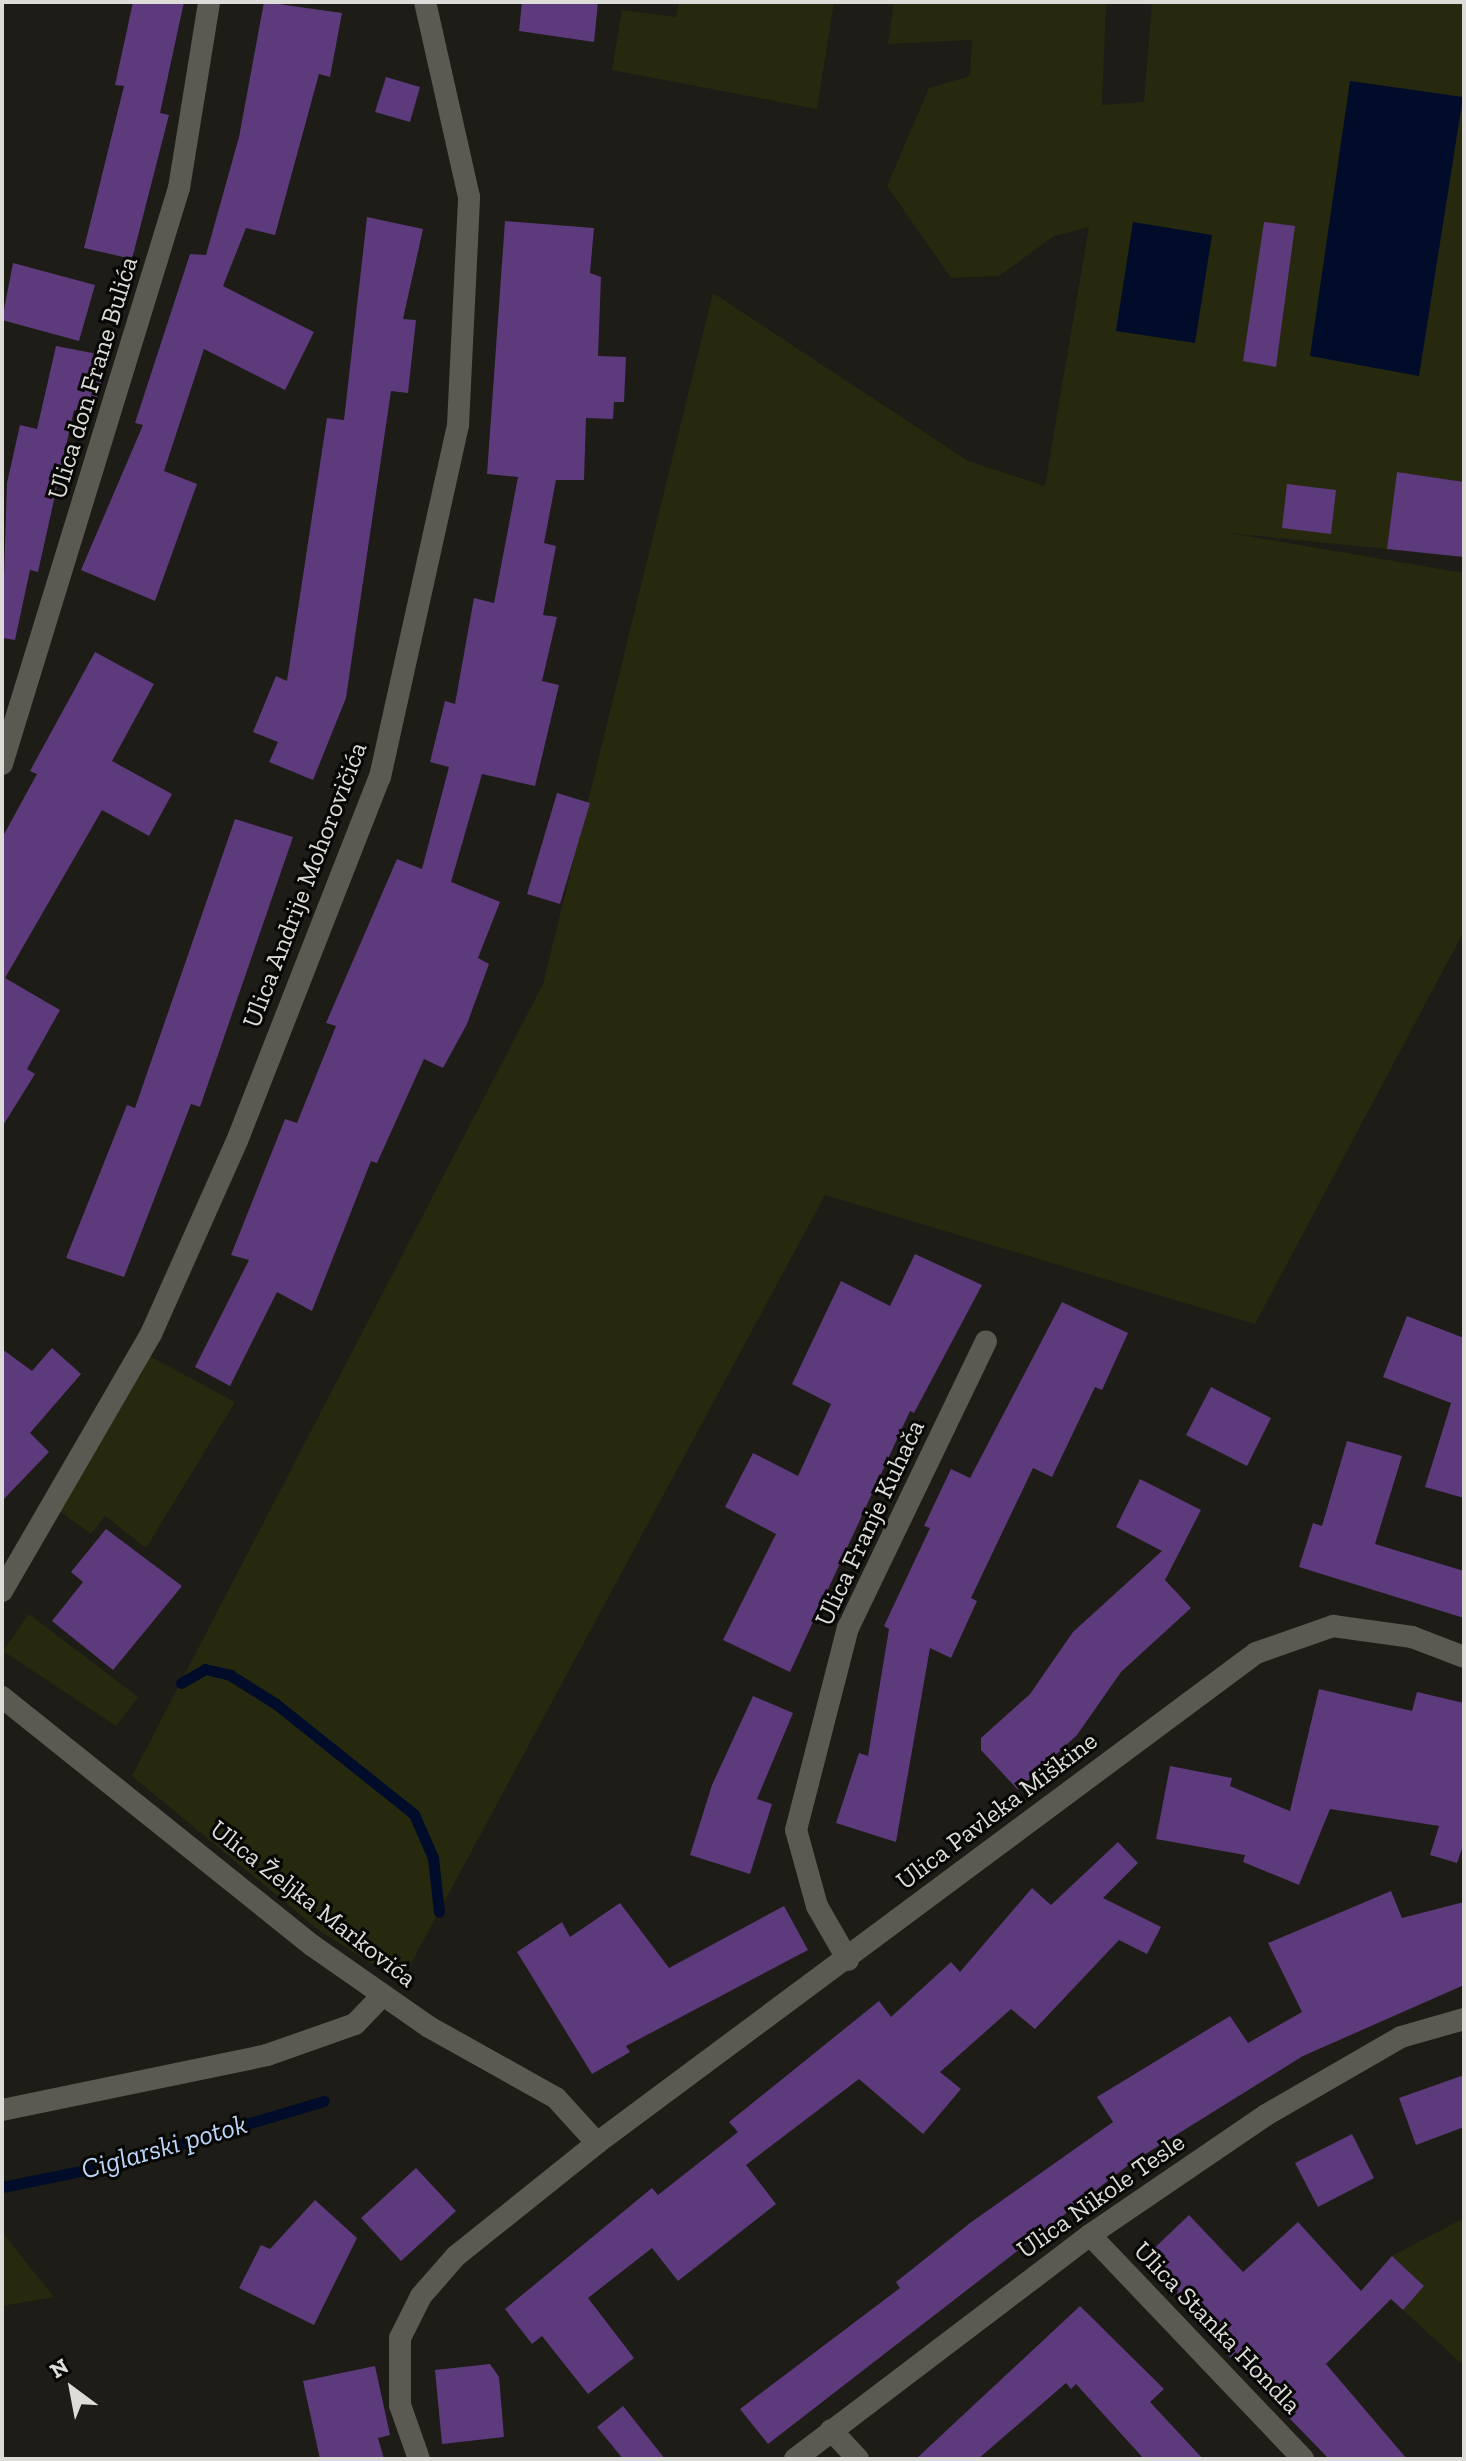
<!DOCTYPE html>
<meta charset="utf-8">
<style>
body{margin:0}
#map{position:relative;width:1466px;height:2461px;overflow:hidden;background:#1d1c16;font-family:"Zilla Slab",serif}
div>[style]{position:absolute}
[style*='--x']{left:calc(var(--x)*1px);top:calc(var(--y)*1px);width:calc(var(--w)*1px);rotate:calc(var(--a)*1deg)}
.green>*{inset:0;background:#26290e}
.water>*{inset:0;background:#000c29}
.stream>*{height:11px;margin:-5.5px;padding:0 5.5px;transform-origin:5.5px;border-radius:5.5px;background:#000c29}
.building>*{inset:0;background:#5c3a7c}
.minor>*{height:22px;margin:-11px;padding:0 11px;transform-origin:11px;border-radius:11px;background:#5a5952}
span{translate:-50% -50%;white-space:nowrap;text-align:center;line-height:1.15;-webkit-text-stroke:6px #070705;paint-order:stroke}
.street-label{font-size:26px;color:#dddcd8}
.water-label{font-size:28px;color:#bbd6f9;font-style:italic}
.frame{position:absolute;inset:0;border:4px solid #dddcd8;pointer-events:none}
.north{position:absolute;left:32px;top:2349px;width:80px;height:80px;-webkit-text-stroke:6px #070705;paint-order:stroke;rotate:328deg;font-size:22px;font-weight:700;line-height:32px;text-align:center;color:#dddcd8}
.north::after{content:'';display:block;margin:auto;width:28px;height:36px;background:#dddcd8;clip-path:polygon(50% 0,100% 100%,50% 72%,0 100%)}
</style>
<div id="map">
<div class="green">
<div style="clip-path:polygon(679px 2px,834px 2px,817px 109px,612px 70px,622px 10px,676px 17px)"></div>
<div style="clip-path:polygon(894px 2px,1106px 2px,1102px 105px,1144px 102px,1152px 2px,1464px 2px,1464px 482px,1397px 472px,1387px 549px,1229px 533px,1464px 573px,1464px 931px,1255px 1324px,825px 1195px,401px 1982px,320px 1931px,132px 1776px,543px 984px,713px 293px,968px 461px,1045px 486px,1089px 227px,1054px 236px,999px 276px,951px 278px,887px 186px,929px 88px,970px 76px,972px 40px,888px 44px)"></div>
<div style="clip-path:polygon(142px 1352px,235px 1402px,146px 1548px,105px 1516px,91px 1534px,54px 1507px)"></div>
<div style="clip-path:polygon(29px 1614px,138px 1697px,116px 1726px,3px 1651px)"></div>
<div style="clip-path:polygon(1464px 2218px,1464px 2366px,1403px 2310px,1424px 2286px,1392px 2256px)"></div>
<div style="clip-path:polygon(2px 2232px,54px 2297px,2px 2306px)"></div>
</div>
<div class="water">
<div style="clip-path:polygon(1350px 81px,1463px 97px,1419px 376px,1310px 356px)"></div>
<div style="clip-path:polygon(1133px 222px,1212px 235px,1195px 343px,1116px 331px)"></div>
</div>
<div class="stream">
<div style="--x:181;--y:1683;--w:28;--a:-30"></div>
<div style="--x:205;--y:1669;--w:26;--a:13"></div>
<div style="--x:230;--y:1675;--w:54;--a:32.2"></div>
<div style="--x:276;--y:1704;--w:176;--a:38.6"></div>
<div style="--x:414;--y:1814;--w:48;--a:66.6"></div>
<div style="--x:433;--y:1858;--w:54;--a:83.7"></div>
<div style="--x:2;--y:2187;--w:110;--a:-11.5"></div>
<div style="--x:110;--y:2165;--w:223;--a:-16.7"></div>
</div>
<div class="building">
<div style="clip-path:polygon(133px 2px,184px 2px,160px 113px,169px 115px,132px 259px,84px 248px,124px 86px,115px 85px)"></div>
<div style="clip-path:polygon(264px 2px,342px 13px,330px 77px,319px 74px,275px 235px,246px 228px,223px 286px,314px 332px,285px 390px,204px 349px,164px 471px,197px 484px,155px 601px,81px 570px,143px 425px,135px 423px,190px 254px,206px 255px,239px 137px)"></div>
<div style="clip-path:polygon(522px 2px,598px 2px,594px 42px,519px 31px)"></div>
<div style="clip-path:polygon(386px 77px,420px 87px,410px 122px,375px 112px)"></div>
<div style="clip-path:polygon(367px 217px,423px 229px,403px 319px,416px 320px,408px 393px,391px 391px,346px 698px,313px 780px,269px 762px,278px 742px,253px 732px,276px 676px,287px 681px,327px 418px,344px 420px)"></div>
<div style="clip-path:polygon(505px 221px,594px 228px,590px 273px,601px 277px,598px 356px,626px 357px,624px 402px,614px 402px,613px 419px,586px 418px,584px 480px,556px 480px,544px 543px,556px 546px,543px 615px,557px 617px,542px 681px,559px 685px,535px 786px,482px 774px,451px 882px,500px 902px,478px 958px,489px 964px,467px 1024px,443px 1068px,424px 1059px,377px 1163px,371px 1161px,312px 1311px,277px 1292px,230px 1386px,195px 1367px,249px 1260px,231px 1255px,285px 1119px,297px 1123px,336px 1026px,326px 1023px,397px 859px,422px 869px,449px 767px,430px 762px,445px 701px,455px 704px,474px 598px,494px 603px,518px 477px,487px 474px)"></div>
<div style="clip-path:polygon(1264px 222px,1295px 226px,1276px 367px,1243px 361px)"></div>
<div style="clip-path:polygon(13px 263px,95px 285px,79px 341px,2px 320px)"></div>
<div style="clip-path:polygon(56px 346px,108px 356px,93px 414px,74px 410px,38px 572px,30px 570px,15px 640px,2px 638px,7px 483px,20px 425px,37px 429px)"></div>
<div style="clip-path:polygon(1397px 472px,1464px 482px,1464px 557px,1387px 549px)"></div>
<div style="clip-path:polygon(1287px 484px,1336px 490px,1331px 534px,1282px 528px)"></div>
<div style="clip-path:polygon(95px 652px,154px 684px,112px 761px,172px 794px,149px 836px,102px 810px,5px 978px,60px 1010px,27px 1069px,35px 1074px,2px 1127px,2px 838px,37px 774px,30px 771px)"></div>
<div style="clip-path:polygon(557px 793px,590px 803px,560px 904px,527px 894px)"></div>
<div style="clip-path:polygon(235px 819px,293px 837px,200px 1107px,191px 1104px,124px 1277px,66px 1258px,127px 1105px,135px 1108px)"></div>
<div style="clip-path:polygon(915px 1254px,982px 1285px,914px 1413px,910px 1411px,790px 1672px,723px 1640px,776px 1534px,725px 1507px,753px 1453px,798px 1476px,831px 1404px,792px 1384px,841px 1281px,890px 1306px)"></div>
<div style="clip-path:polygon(1062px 1302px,1128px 1333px,1102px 1390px,1095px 1387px,1052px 1477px,1033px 1468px,971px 1598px,977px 1601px,951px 1658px,930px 1648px,896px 1842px,836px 1823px,859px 1753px,868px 1756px,889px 1629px,884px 1626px,930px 1528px,924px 1526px,951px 1469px,970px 1478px)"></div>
<div style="clip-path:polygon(1407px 1316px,1464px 1338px,1464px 1498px,1425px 1487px,1451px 1403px,1383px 1377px)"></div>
<div style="clip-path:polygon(52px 1348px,81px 1374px,30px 1433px,49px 1452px,2px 1501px,2px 1349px,32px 1371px)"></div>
<div style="clip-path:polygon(1211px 1387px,1271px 1418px,1247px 1466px,1186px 1435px)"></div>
<div style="clip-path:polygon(1347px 1441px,1402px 1456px,1375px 1544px,1464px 1571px,1464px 1618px,1299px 1567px,1313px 1523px,1322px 1526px)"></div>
<div style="clip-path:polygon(1140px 1479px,1201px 1510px,1165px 1580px,1191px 1608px,1121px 1672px,1077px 1735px,1018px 1790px,981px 1750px,981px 1738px,1030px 1694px,1073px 1632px,1162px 1551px,1116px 1527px)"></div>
<div style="clip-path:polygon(106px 1529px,182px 1586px,113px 1670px,52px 1621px,83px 1582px,71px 1572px)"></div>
<div style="clip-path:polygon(1319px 1689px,1412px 1711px,1417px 1692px,1464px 1703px,1464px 1843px,1457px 1863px,1430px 1855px,1439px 1826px,1330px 1809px,1299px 1885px,1243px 1862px,1245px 1855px,1156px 1839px,1170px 1766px,1232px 1778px,1230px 1786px,1290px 1811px)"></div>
<div style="clip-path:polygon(753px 1696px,793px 1713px,757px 1799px,772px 1804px,750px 1874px,690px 1855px,712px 1785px)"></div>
<div style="clip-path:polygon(1118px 1842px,1138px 1863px,1103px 1898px,1161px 1927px,1147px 1954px,1119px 1940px,1035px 2029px,1011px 2009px,940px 2072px,961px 2089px,923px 2134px,859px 2079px,746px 2165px,776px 2204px,678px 2281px,652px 2248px,588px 2298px,634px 2358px,588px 2394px,542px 2336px,532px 2344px,505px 2309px,652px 2188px,658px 2195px,738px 2132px,729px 2122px,879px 2001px,891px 2017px,951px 1962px,960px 1972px,1032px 1888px,1051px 1905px)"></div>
<div style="clip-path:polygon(1391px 1891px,1402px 1918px,1464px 1902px,1464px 1985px,1303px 2056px,1131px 2163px,768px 2444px,740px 2409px,900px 2288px,896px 2282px,970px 2223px,1113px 2122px,1097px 2097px,1230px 2016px,1248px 2043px,1302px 2012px,1268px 1943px)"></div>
<div style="clip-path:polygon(620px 1903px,669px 1968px,784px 1906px,808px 1950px,626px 2046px,630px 2052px,592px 2074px,517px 1952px,562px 1922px,570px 1937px)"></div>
<div style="clip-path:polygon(1464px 2075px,1464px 2127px,1416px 2145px,1399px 2098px)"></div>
<div style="clip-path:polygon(1352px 2134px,1374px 2178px,1318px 2207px,1295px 2163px)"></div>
<div style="clip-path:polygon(416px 2168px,456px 2211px,401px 2261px,361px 2218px)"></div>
<div style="clip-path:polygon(315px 2200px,357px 2238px,314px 2325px,239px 2288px,261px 2245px,270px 2249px)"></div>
<div style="clip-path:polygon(1189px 2215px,1243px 2272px,1298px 2222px,1361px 2291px,1392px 2256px,1424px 2286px,1403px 2310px,1391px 2299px,1326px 2364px,1407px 2459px,1329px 2459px,1193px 2319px,1198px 2315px,1144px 2258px)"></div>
<div style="clip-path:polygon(1080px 2306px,1164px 2389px,1150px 2402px,1203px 2459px,1144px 2459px,1076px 2384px,1071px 2389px,1066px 2383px,978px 2459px,916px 2459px)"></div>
<div style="clip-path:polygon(490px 2364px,499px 2377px,504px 2437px,442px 2444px,435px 2370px)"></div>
<div style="clip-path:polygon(375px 2366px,390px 2435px,378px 2438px,384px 2459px,320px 2459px,303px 2381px)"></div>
<div style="clip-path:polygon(623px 2406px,665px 2459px,623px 2459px,597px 2427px)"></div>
</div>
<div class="minor">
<div style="--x:2;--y:764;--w:603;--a:-72.92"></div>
<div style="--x:179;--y:188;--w:188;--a:-80.8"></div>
<div style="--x:2;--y:1591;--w:297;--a:-59.9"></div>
<div style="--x:151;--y:1334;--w:211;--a:-66"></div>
<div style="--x:237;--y:1141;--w:391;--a:-68.6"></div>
<div style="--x:380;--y:777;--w:361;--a:-77.5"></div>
<div style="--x:458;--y:425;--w:228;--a:-87.2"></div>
<div style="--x:469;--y:197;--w:200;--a:-102.7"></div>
<div style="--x:2;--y:1697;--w:398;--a:38.7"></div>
<div style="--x:313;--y:1946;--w:141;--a:34.9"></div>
<div style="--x:429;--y:2027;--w:145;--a:29.2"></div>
<div style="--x:556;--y:2098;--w:61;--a:47.7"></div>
<div style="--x:848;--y:1960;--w:62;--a:-119.9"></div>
<div style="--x:817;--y:1906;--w:79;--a:-105.4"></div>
<div style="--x:796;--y:1830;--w:209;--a:-75.6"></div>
<div style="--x:848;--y:1628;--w:318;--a:-64.3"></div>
<div style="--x:2;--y:2110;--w:271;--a:-11.7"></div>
<div style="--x:267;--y:2055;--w:93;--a:-19.4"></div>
<div style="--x:355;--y:2024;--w:40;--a:-46"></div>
<div style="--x:1090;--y:2235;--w:309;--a:46.4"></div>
<div style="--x:831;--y:2430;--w:40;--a:47"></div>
<div style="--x:419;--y:2459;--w:57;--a:-109.4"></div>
<div style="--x:400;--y:2405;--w:67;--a:-90"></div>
<div style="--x:400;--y:2338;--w:47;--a:-63.4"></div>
<div style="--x:421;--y:2296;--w:53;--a:-48.8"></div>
<div style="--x:456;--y:2256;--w:181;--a:-38.7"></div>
<div style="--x:597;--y:2143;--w:821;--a:-36.63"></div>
<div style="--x:1256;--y:1653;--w:82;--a:-19.3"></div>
<div style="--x:1333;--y:1626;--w:80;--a:7.9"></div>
<div style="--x:1412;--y:1637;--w:56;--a:21"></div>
<div style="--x:795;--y:2459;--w:370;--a:-37.2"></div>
<div style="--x:1090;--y:2235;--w:213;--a:-34.3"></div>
<div style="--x:1266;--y:2115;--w:156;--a:-30"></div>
<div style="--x:1401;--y:2037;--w:66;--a:-15.9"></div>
</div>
<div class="street-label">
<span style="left:93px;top:378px;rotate:-73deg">Ulica don Frane Bulića</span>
<span style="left:305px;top:885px;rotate:-69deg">Ulica Andrije Mohorovičića</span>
<span style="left:870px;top:1523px;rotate:-65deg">Ulica Franje Kuhača</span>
<span style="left:997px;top:1811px;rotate:-37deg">Ulica Pavleka Miškine</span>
<span style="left:313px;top:1904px;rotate:38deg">Ulica Željka Markovića</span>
<span style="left:1101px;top:2196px;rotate:-35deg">Ulica Nikole Tesle</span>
<span style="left:1217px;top:2328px;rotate:46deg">Ulica Stanka Hondla</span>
</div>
<div class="water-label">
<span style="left:164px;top:2147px;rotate:-16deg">Ciglarski potok</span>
</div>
<div class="frame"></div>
<div class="north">N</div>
</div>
